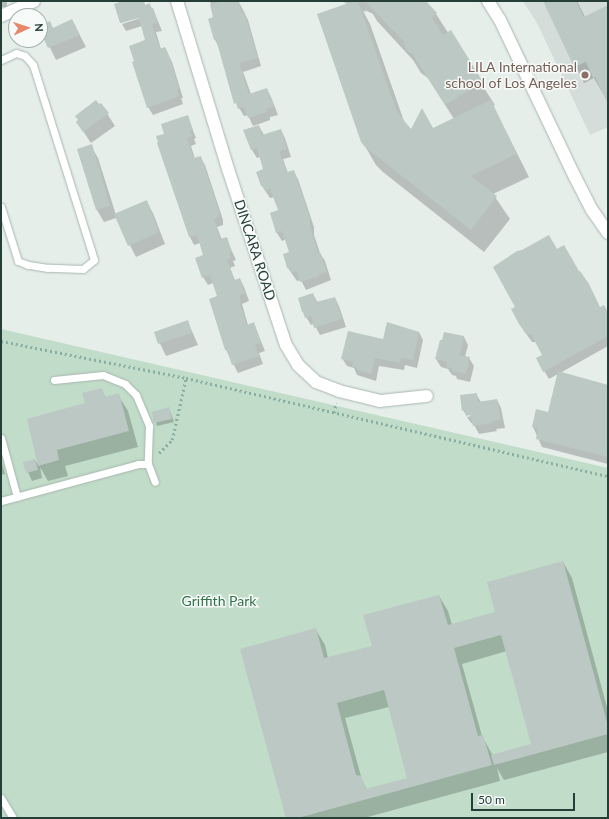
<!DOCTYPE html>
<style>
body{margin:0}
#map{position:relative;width:609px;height:819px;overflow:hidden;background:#e6eeea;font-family:Lato,sans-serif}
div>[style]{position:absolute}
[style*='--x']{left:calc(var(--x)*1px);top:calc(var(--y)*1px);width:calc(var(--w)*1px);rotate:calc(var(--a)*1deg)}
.built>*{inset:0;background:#d4ddd9}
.green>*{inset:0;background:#c1dcc8}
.shadow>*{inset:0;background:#0003}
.building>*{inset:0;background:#bbc8c3}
.path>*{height:2.5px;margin-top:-1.25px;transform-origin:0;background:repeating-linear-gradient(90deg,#89aea2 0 2px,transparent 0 5px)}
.roads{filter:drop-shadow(0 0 1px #a9b6b1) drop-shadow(0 0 1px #a9b6b1)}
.lane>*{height:7px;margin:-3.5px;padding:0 3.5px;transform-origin:3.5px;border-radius:3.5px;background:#fff}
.street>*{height:12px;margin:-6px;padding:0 6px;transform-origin:6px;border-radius:6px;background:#fff}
.secondary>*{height:12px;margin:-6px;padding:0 6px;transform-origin:6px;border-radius:6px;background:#fff}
.dots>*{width:11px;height:11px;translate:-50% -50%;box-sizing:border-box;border:2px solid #f6faf8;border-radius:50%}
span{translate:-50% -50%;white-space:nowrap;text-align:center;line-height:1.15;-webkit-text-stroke:3px #f6faf8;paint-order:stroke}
.education-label{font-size:14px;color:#785e54}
.right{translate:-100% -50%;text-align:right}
.street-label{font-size:14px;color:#263e38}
.park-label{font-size:14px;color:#33724b}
.frame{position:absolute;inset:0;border:2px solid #263e38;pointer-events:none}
.north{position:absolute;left:8px;top:8px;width:40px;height:40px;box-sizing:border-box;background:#f6faf8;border:1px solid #a3afab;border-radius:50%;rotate:87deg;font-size:11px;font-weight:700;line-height:16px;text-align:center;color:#263e38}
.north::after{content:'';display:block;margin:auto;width:14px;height:18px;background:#e7886b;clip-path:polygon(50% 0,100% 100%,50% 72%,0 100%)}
.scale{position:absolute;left:471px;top:793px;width:104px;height:18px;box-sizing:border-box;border:2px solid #263e38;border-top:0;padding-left:5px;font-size:12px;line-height:14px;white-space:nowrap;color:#263e38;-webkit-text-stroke:3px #f6faf8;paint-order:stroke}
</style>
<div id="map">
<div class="built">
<div style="clip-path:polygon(523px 1px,608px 1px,608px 127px,590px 135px,537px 23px)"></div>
</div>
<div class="green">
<div style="clip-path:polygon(1px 329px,608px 468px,608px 818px,1px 818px)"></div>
</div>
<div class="shadow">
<div style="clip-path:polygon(1px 1px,7px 1px,7px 7px,1px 7px)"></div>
<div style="clip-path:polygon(123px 1px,139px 1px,145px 6px,149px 5px,153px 9px,162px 31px,156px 32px,161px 49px,165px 48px,172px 62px,183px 98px,181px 98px,183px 104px,153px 115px,148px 107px,147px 41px,142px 26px,126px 31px,122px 24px,144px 17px,143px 15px,121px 23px,115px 5px)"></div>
<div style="clip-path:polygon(210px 1px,221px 1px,221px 3px,238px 1px,241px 6px,248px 20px,261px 66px,243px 72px,251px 94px,267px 89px,271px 97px,278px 115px,270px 117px,270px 120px,253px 126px,248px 115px,244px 116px,239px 108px,219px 47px,215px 40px,215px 18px)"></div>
<div style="clip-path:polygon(evenodd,341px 1px,424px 1px,436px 14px,495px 105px,493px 106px,529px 177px,493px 194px,510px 219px,484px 252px,383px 172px,376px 165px,362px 141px,348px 4px,341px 1px,365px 10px,373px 14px,377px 21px,413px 60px,421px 73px,428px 78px,454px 119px,433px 129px,411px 131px,405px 124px,370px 24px,363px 11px,366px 12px,365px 10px)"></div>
<div style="clip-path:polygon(544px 1px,577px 1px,585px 17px,608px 6px,608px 102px,594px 78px,584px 83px)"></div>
<div style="clip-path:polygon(72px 20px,86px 47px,56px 60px,40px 27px,53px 29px)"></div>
<div style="clip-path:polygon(101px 104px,115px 126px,91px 143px,77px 122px)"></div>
<div style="clip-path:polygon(187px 116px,196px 138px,194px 139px,196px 144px,191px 146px,195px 159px,200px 157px,205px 165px,223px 220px,223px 225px,217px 227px,222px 240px,226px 238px,236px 260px,233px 261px,235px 266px,230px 268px,235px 281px,240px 279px,244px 287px,249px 301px,242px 304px,248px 325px,254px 324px,265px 351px,259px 353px,263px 364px,238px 373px,226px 350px,218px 297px,213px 283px,208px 285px,203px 277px,204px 256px,200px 243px,194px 245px,190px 237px,158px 143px,165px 134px)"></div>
<div style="clip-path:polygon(259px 126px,264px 135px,281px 130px,285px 138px,291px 157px,283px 159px,288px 173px,293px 171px,298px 179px,314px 227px,314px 235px,320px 253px,325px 261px,331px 280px,306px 290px,301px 280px,297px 281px,288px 268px,284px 255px,290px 253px,286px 239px,282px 241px,277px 233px,271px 213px,279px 211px,274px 197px,270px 198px,262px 186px,264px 170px,260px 157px,257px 158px,252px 150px,245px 131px)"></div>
<div style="clip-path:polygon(91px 146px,98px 158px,116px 215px,146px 201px,153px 213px,165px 244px,136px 257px,116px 218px,104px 222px,97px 210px,78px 150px)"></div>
<div style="clip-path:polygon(557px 251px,600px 308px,608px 313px,608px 346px,560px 373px,608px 386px,608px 464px,542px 447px,533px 427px,549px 413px,558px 374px,549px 379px,537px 359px,544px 355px,536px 342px,532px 342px,525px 332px,517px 307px)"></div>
<div style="clip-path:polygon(313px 294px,318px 303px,335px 298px,339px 306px,346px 327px,320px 335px,314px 324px,311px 325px,303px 312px,299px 299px)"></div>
<div style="clip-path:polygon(188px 322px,198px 345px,166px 356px,155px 333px)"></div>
<div style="clip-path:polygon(419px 332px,423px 340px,417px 368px,405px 365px,404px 370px,379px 366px,376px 381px,357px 375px,354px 368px,347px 366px,342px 358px,384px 341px)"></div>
<div style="clip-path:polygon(464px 337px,468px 345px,465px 357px,469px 358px,474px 366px,470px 382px,457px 379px,456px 376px,452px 375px,448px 369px,441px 367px,436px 359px,443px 341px)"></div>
<div style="clip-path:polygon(101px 389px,106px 398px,118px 395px,128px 411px,138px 447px,65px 466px,68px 476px,48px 481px,40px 467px,42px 478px,32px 481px,24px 463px,35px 460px,39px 466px,28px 419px,86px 404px)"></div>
<div style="clip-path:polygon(476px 394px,481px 402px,497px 400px,501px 408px,505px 428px,496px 429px,497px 431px,479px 434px,473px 423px,471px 423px,467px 417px,475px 415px,467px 414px,467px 416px,463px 410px)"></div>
<div style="clip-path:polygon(169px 408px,174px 422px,157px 426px,153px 412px)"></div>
<div style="clip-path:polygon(1px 460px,5px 474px,1px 475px)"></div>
<div style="clip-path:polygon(evenodd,563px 562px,572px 578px,608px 711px,608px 752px,504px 780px,497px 768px,500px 781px,364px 818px,287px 818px,316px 630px,325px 645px,328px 658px,373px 647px,439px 596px,448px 611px,452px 625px,496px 613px,563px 562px,507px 651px,532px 745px,493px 756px,482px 736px,462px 664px,507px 651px,563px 562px,389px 707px,409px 778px,367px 790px,362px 780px,345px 718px,389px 707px)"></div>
</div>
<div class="building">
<div style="clip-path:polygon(123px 1px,144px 1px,145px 5px,150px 3px,151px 8px,153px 8px,158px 23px,152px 24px,160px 49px,165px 47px,168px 53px,179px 89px,177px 90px,179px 96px,147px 108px,132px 62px,134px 61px,129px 46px,145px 40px,139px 18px,120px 23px,114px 4px)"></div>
<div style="clip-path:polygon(223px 1px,238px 1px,242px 12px,244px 11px,258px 58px,239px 63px,249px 94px,267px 88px,274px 107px,266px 109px,267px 112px,248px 118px,244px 107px,238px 109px,236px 103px,234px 104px,216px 39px,214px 40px,208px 19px,213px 17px,210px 5px)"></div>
<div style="clip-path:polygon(354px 1px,358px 1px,397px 112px,411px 129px,422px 108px,433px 128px,491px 100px,517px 154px,471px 176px,497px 196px,471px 230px,366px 148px,361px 142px,317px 14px)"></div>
<div style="clip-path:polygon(365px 1px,426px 1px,437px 13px,432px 18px,443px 35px,451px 30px,483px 82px,445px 105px,413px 55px,406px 50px,404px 42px)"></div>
<div style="clip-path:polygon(543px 1px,576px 1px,584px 17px,608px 5px,608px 104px,595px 77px,593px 78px,586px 62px,574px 67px)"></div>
<div style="clip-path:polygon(72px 19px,80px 35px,48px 48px,40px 31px,40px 26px,50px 21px,53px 28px)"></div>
<div style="clip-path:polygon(96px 100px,99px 104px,101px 103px,109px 113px,83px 132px,76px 122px,78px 120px,75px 116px)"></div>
<div style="clip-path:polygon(188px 115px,193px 130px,190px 130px,192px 136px,187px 138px,194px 158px,201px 156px,219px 211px,219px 217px,214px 219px,220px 239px,227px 237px,232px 252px,229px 253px,231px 258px,227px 260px,235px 280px,240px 278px,245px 293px,239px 295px,241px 303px,240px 304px,247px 325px,254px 322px,261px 343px,255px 345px,259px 356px,232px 365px,227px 350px,225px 350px,209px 299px,217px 296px,210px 275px,202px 278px,195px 258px,203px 255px,197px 235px,189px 237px,157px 143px,158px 142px,156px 136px,164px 134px,161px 124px)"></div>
<div style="clip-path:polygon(259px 125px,262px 135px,281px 129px,287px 149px,279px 151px,287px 172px,294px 170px,310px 218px,310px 226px,318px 253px,320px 252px,327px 272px,319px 274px,319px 276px,300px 282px,297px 271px,291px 273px,290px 268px,287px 268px,283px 254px,289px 252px,282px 231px,276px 233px,270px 213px,278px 210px,270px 189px,265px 191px,263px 186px,261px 186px,256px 172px,263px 169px,257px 148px,251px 150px,243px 130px)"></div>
<div style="clip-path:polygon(92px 144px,110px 206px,96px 210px,77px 149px)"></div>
<div style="clip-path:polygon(147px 200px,159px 232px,128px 246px,114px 214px)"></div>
<div style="clip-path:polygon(549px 235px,557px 249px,564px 245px,579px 271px,580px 271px,589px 284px,600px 307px,604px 305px,608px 312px,608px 336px,543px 372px,536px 358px,542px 355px,531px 334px,526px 334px,519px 324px,511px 309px,515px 307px,493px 267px,517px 251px,522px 250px)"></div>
<div style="clip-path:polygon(313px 293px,316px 302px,335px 297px,342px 319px,314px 328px,311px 316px,305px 318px,303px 312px,302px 312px,298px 298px)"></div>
<div style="clip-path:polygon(188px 320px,192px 333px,158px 344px,154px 332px)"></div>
<div style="clip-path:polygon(387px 322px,419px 332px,413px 360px,401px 358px,400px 363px,375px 358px,371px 374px,357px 370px,357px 368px,352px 367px,353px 362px,341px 359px,348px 331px,383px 339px)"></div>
<div style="clip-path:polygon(444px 332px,464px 336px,460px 355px,470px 357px,466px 374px,452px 371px,452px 368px,446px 367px,447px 362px,435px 359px,440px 340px,442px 340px)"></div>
<div style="clip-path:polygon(558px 371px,608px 385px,608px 457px,536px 439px,538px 428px,532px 427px,536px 409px,548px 412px)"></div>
<div style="clip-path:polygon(102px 388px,105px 397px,119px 393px,129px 431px,57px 450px,59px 460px,38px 466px,27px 419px,85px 403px,82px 393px)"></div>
<div style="clip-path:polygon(477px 393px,478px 402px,497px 399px,501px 420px,492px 421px,493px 423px,473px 426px,470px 415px,466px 416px,465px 410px,462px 411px,460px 395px)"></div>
<div style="clip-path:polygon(169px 407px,172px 419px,154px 423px,152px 412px)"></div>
<div style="clip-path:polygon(35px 459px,38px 470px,26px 473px,23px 462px)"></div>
<div style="clip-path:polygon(evenodd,563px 561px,608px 726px,608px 734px,494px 765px,491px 755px,531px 744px,501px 635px,454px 648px,478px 736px,483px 735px,492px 765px,298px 818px,286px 818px,240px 649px,316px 628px,324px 658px,372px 646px,363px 615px,439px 595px,448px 625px,495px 612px,487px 582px,563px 561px,384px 690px,407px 778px,366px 789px,361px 776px,356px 775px,337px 703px,384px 690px)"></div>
</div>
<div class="path">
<div style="--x:1;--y:341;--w:189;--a:11.3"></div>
<div style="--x:186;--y:378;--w:433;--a:13.1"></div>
<div style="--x:334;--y:413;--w:10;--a:-79"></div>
<div style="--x:159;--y:453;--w:18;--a:-45"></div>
<div style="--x:172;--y:440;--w:64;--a:-77.3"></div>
</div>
<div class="roads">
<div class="lane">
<div style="--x:1;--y:60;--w:17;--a:-25"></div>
<div style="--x:16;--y:53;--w:9;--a:18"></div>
<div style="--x:25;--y:56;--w:12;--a:48"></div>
<div style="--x:33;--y:65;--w:204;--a:72.6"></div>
<div style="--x:94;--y:260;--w:14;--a:141"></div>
<div style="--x:83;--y:269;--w:35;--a:-178"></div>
<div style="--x:48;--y:268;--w:20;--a:-171"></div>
<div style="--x:28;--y:265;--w:11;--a:-158"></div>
<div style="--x:18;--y:261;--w:57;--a:-107.5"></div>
<div style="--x:54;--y:380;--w:49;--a:-5.8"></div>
<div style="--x:103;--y:375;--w:24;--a:22"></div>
<div style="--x:125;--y:384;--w:16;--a:45"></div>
<div style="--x:136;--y:395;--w:34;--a:67"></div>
<div style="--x:149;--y:426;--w:38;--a:92"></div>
<div style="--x:1;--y:438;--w:61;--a:74.8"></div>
<div style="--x:1;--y:501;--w:142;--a:-15.1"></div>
<div style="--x:138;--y:464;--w:10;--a:0"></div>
<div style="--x:148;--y:464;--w:19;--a:69"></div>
<div style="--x:1;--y:798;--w:23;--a:59"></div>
</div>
<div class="street">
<div style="--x:177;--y:1;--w:176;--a:73.1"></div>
<div style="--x:228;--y:169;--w:185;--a:71.8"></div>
<div style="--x:286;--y:345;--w:23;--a:59"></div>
<div style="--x:298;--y:365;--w:25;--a:43"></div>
<div style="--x:316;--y:382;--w:25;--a:21"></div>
<div style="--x:339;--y:391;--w:42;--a:13.7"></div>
<div style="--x:380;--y:401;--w:47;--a:-6.1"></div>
<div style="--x:1;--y:16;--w:36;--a:-24"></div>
</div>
<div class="secondary">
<div style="--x:488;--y:1;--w:22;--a:58"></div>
<div style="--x:500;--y:20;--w:174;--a:64.5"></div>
<div style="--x:575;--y:177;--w:37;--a:63"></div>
<div style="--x:592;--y:210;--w:28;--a:55"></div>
</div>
</div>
<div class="dots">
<div style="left:585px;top:75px;background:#8d6e63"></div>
</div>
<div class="education-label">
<span class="right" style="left:577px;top:75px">LILA International<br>school of Los Angeles</span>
</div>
<div class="street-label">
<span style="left:255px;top:250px;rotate:72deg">DINCARA ROAD</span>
</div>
<div class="park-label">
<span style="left:219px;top:601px">Griffith Park</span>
</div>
<div class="frame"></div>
<div class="north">N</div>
<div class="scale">50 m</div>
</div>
